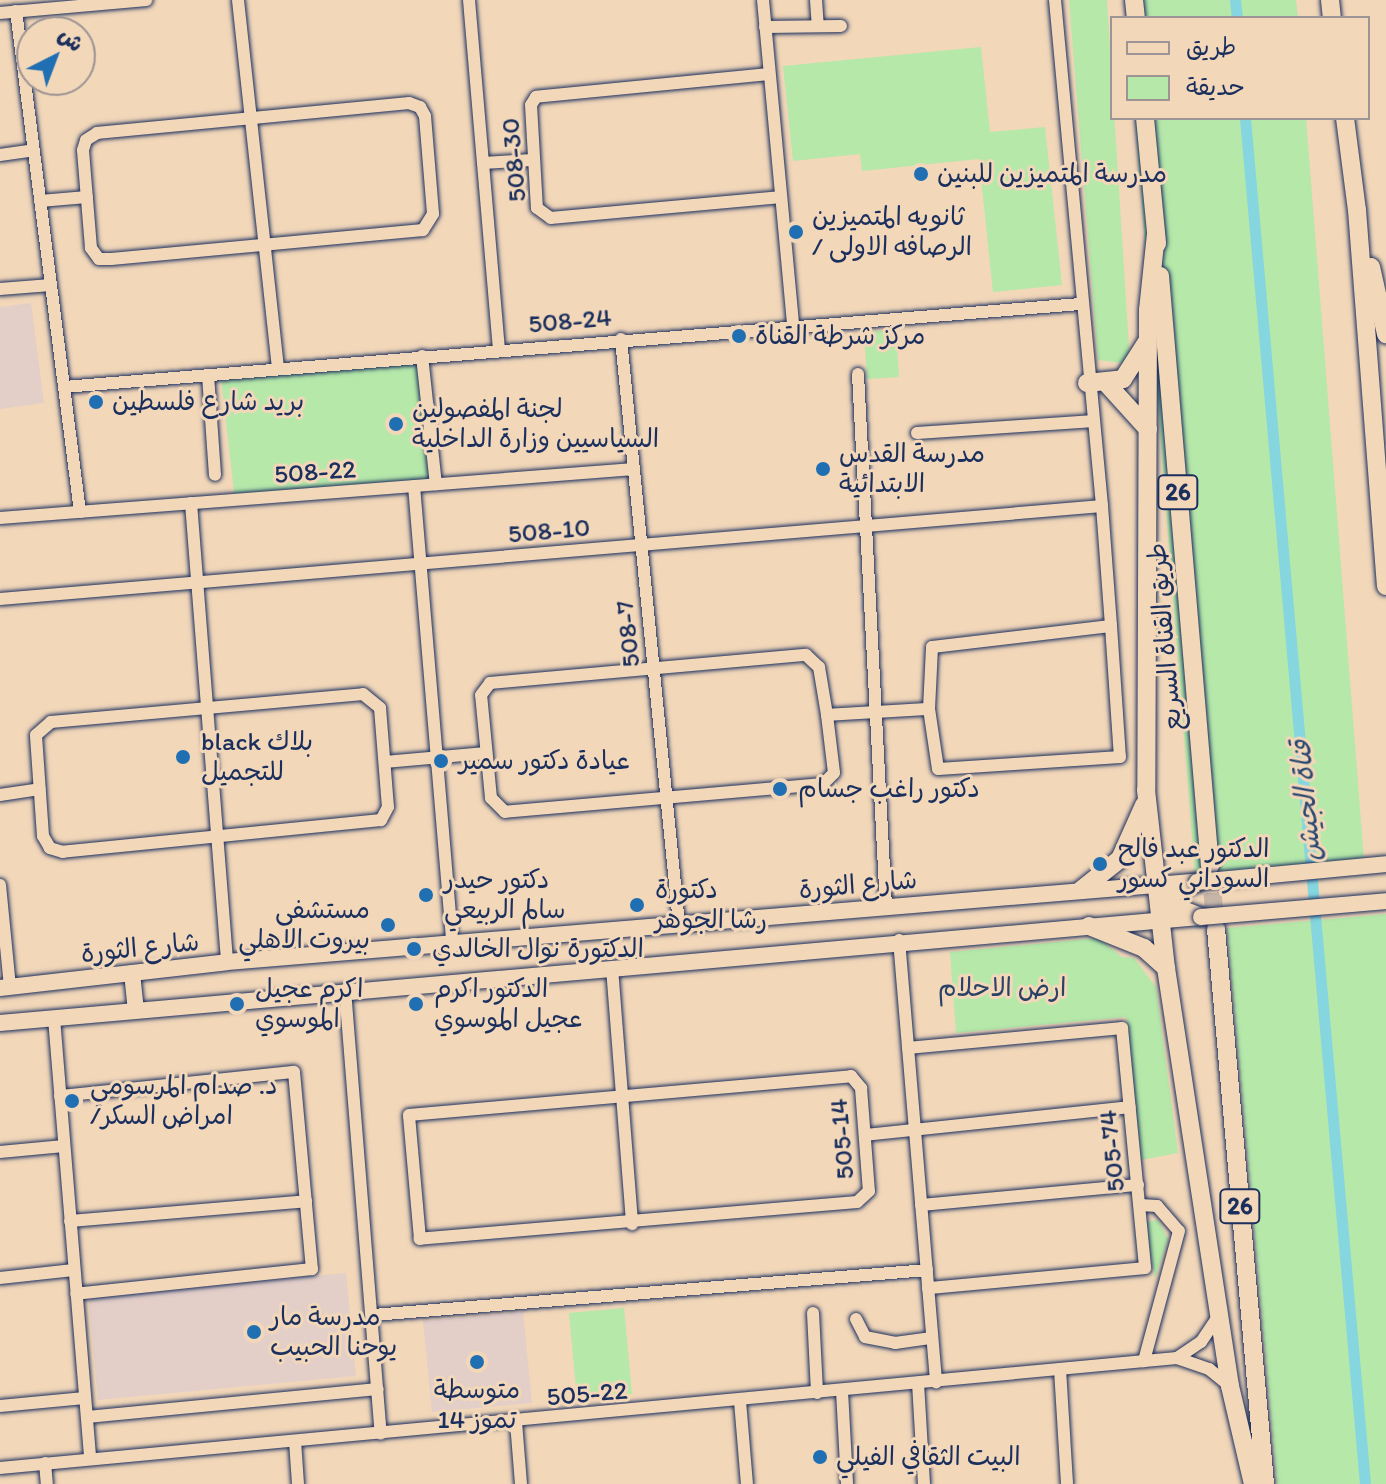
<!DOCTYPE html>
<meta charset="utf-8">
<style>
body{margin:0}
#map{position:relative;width:1386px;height:1484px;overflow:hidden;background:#f2d7b9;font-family:Itim,"Playpen Sans Arabic",sans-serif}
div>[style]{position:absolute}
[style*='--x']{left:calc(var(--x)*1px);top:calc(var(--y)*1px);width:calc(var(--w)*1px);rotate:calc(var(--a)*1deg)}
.built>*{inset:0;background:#e3cec8}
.green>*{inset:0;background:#b5e8a9}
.canal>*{height:11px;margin:-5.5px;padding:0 5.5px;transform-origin:5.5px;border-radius:5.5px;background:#86d6df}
.highway-tunnel>*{height:18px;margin-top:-9px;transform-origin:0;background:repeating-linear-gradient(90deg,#c7b5a7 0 18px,transparent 0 27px)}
.roads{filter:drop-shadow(0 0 2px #1b2f5e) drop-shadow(0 0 2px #1b2f5e)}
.minor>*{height:12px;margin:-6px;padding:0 6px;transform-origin:6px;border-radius:6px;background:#f2d7b9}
.major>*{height:16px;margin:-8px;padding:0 8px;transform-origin:8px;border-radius:8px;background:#f2d7b9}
.highway>*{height:18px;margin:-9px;padding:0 9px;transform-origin:9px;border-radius:9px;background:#f2d7b9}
.bridges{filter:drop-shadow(0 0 2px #1b2f5e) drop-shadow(0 0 2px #1b2f5e)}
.major-bridge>*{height:16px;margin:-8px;padding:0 8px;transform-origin:8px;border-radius:8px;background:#f2d7b9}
.dots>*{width:22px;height:22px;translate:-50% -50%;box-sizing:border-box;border:4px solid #f2d7b9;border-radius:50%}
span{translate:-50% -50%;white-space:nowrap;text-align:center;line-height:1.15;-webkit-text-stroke:6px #f2d7b9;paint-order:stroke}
.shield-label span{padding:2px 6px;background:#f2d7b9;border:2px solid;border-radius:6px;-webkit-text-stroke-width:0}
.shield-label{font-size:24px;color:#1b2f5e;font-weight:700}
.street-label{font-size:26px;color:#1b2f5e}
.poi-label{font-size:26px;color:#1b2f5e}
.left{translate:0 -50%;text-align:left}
.right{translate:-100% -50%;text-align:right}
.park-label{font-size:26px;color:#2a4266}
.water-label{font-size:28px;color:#2b4871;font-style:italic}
.legend{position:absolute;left:1110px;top:16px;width:260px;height:104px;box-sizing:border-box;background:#f2d7b9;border:2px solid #9c9495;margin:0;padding:10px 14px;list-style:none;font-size:24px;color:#1b2f5e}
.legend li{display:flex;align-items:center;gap:16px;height:40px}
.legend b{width:40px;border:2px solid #9c9495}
.north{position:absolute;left:16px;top:16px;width:80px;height:80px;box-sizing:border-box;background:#f2d7b9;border:2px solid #9c9495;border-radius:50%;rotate:42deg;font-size:22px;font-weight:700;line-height:32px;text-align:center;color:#1b2f5e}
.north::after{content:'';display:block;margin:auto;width:28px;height:36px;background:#1f6fb2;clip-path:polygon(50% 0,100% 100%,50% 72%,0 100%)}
</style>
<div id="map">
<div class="built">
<div style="clip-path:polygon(31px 303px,44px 403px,0 409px,0 307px)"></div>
<div style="clip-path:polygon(346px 1273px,356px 1376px,98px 1400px,89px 1302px,92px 1298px)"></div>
<div style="clip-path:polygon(523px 1312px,532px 1403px,432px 1412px,423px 1321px)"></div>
</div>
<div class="green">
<div style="clip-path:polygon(1069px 0,1107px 0,1130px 364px,1098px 360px)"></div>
<div style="clip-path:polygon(1126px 0,1296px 0,1298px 18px,1128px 18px)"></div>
<div style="clip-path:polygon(981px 47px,990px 132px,1045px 127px,1062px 285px,993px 292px,979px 159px,862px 171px,860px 154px,793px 161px,783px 66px)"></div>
<div style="clip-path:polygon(1135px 118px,1306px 118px,1364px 860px,1195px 875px)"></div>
<div style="clip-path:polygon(896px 330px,899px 377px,867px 379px,864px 332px)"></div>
<div style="clip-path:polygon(422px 356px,436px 484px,235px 500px,221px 378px)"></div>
<div style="clip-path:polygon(1386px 914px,1386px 1484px,1277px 1484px,1227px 928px)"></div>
<div style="clip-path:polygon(1098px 938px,1122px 957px,1134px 958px,1156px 987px,1178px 1153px,1141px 1160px,1126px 1017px,956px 1033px,950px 952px)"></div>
<div style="clip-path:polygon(1158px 1220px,1168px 1239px,1155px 1279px,1145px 1222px)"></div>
<div style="clip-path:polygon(624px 1308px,632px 1394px,577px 1399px,569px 1313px)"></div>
</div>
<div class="canal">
<div style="--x:1235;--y:0;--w:18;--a:84"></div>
<div style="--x:1245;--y:118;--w:1371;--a:84.98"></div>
</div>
<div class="highway-tunnel">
<div style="--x:1210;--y:866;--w:63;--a:84.6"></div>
</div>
<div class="roads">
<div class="minor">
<div style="--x:238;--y:0;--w:371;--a:83.8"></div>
<div style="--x:469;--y:0;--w:350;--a:85.1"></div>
<div style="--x:763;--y:0;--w:325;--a:84.7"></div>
<div style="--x:816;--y:0;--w:26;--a:86"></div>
<div style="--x:1055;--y:0;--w:508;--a:84.69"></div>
<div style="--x:1102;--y:506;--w:120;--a:85.7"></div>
<div style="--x:1111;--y:626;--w:131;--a:86.1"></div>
<div style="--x:1120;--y:757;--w:182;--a:176.2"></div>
<div style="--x:938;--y:769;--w:61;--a:-98.5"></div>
<div style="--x:929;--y:709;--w:62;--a:-87.2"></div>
<div style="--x:932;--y:647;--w:180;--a:-6.7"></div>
<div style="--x:16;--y:11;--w:505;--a:82.72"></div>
<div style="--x:0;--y:13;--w:147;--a:-5.1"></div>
<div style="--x:765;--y:27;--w:76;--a:-0.8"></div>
<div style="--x:769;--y:74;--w:234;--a:174.4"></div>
<div style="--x:536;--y:97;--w:9;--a:122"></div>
<div style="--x:531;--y:105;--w:103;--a:86.7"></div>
<div style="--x:537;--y:208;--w:17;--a:36"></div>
<div style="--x:551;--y:218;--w:231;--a:-5.2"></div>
<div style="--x:409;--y:103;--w:12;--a:20"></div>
<div style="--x:420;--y:107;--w:10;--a:61"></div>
<div style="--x:425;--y:116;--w:98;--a:85.3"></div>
<div style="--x:433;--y:214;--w:19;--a:122"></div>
<div style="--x:423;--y:230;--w:313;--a:174.7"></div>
<div style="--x:111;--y:259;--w:12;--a:180"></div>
<div style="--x:99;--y:259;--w:14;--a:-126"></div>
<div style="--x:91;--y:248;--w:98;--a:-94.7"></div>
<div style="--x:83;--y:150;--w:10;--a:-73"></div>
<div style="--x:86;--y:140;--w:13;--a:-32"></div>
<div style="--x:97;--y:133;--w:313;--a:-5.5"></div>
<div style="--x:0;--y:155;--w:34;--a:-8"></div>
<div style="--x:483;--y:163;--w:49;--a:-3.5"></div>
<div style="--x:40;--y:201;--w:47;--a:-4.9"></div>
<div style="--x:0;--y:289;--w:51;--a:-4.5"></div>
<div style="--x:621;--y:339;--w:588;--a:84.34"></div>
<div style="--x:422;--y:356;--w:129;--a:83.8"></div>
<div style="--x:858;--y:374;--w:533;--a:86.99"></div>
<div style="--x:208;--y:375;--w:100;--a:86"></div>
<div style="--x:64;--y:387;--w:1019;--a:-4.67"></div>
<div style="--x:917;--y:433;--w:174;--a:-3.9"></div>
<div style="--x:414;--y:486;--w:459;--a:85.2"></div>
<div style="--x:191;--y:503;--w:460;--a:85.5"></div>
<div style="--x:0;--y:518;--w:636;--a:-4.42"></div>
<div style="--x:0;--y:599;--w:1106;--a:-4.82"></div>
<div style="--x:806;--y:655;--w:18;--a:43"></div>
<div style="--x:819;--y:667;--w:49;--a:80.5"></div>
<div style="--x:827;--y:715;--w:58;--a:83.1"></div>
<div style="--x:834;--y:773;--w:16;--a:135"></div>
<div style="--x:823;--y:784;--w:319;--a:175"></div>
<div style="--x:505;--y:812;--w:20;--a:-135"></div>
<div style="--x:491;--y:798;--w:103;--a:-95.5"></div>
<div style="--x:481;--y:695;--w:15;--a:-53"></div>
<div style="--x:490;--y:683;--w:317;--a:-5.1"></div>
<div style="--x:363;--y:694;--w:22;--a:39"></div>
<div style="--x:380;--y:708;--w:99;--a:85.4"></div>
<div style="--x:388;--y:807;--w:15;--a:118"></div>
<div style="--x:381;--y:820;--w:320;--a:174.3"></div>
<div style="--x:63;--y:852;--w:14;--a:-163"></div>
<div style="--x:50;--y:848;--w:14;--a:-120"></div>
<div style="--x:43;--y:836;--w:101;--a:-94"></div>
<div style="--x:36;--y:735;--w:20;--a:-41"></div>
<div style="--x:51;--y:722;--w:313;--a:-5.1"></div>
<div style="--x:827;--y:715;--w:102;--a:-3.4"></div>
<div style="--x:385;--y:762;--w:101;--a:-5.1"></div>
<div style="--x:0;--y:795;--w:40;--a:-8.5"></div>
<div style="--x:0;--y:885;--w:102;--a:84.4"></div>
<div style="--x:899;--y:940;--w:444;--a:85.2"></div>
<div style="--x:612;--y:968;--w:257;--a:85.5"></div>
<div style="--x:345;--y:990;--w:445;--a:85.4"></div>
<div style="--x:54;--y:1018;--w:441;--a:85.3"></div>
<div style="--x:908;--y:1048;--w:215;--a:-5.3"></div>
<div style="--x:1122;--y:1028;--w:241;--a:84.5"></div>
<div style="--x:1145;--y:1268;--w:218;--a:174.7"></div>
<div style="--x:851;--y:1076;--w:16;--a:50"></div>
<div style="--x:861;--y:1088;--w:103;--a:85.6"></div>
<div style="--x:869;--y:1191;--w:16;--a:137"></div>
<div style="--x:857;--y:1202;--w:439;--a:175.2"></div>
<div style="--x:420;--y:1239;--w:124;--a:-95.1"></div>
<div style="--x:409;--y:1115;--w:444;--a:-5"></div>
<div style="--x:60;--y:1096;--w:235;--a:-5.9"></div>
<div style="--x:294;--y:1072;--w:198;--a:84.8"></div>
<div style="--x:312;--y:1269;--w:237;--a:174"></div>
<div style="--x:865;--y:1135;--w:266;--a:-6"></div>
<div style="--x:0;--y:1152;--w:64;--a:-5.4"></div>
<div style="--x:921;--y:1205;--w:218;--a:-5.3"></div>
<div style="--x:1140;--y:1205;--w:17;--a:3"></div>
<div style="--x:1157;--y:1206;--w:33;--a:49"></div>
<div style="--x:1179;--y:1231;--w:135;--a:105.1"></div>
<div style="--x:70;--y:1221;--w:237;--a:-4.8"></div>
<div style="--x:0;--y:1278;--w:74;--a:-6.2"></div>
<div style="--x:813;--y:1313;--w:80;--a:87.1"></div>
<div style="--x:373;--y:1315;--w:556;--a:-4.64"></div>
<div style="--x:856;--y:1319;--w:20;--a:63"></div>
<div style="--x:865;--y:1337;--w:31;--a:11"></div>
<div style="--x:895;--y:1343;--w:37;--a:-8"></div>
<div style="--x:1177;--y:1358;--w:29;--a:-34"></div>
<div style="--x:1201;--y:1342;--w:32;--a:-56"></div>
<div style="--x:1060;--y:1369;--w:115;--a:86.5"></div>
<div style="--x:918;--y:1383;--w:101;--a:86.6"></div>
<div style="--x:842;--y:1391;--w:93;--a:86.9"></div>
<div style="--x:740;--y:1401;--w:83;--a:85.2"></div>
<div style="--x:0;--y:1406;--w:85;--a:-5.4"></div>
<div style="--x:87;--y:1417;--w:292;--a:-5.5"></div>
<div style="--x:516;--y:1422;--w:62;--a:85.4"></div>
<div style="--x:295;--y:1441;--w:43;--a:86"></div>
<div style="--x:45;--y:1463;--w:21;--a:85"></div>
<div style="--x:0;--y:1468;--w:1182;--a:-5.34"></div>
<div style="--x:1177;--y:1358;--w:34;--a:19"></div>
<div style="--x:1209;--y:1369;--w:27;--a:39"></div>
</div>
<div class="major">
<div style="--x:132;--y:973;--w:37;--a:84"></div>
<div style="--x:0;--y:988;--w:228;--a:-6.5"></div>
<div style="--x:227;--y:962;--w:968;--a:-4.74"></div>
<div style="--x:0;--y:1023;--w:1204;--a:-5.05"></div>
</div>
<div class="highway">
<div style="--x:1134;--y:0;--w:18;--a:84"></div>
<div style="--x:1330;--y:0;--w:18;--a:84"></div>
<div style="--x:1145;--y:118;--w:126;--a:84.5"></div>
<div style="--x:1345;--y:118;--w:93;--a:82.6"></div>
<div style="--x:1357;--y:210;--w:377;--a:85.6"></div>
<div style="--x:1156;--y:234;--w:76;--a:96"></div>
<div style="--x:1148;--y:310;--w:480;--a:90.2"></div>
<div style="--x:1146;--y:790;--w:179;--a:83.6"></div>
<div style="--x:1166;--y:968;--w:423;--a:81.3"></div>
<div style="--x:1230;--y:1386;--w:101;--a:76.8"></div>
<div style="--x:1371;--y:267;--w:69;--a:77.4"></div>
<div style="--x:1160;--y:276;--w:592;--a:85.16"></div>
<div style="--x:1087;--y:383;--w:36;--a:-6"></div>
<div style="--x:1123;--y:379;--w:43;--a:-57.4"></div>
<div style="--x:1107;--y:384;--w:61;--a:47.7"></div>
<div style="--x:1156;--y:888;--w:19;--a:55"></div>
<div style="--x:1167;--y:904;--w:36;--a:21"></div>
<div style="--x:1081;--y:890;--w:50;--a:-38.5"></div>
<div style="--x:1120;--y:859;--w:59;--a:-66"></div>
<div style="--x:1161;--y:911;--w:24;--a:-54"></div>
<div style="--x:1175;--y:892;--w:24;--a:-24"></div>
<div style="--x:1089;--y:926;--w:59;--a:21.8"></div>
<div style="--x:1144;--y:948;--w:30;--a:42"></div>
<div style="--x:1216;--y:929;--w:557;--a:84.95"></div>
</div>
</div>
<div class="bridges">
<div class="major-bridge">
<div style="--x:1197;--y:882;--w:190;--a:-5.4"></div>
<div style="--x:1201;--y:917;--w:186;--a:-4.9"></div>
</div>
</div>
<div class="dots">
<div style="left:921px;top:174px;background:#1f6fb2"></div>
<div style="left:796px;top:232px;background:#1f6fb2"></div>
<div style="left:739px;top:336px;background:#1f6fb2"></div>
<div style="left:96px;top:402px;background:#1f6fb2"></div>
<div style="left:396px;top:424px;background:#1f6fb2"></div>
<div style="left:823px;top:469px;background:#1f6fb2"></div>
<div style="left:183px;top:757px;background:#1f6fb2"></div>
<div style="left:441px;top:761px;background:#1f6fb2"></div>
<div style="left:780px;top:789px;background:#1f6fb2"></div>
<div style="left:1100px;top:864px;background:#1f6fb2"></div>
<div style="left:426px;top:895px;background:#1f6fb2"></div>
<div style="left:637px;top:905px;background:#1f6fb2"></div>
<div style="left:388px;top:925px;background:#1f6fb2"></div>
<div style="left:414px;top:949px;background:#1f6fb2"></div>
<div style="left:237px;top:1004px;background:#1f6fb2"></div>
<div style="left:416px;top:1004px;background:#1f6fb2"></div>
<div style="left:72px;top:1101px;background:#1f6fb2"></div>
<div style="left:254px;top:1332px;background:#1f6fb2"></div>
<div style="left:477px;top:1362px;background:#1f6fb2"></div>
<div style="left:820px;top:1457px;background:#1f6fb2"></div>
</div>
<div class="shield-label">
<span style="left:1178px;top:492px">26</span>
<span style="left:1240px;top:1206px">26</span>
</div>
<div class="street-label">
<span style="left:514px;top:160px;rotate:-95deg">508-30</span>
<span style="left:570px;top:321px;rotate:-5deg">508-24</span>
<span style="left:315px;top:472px;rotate:-4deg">508-22</span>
<span style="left:549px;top:531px;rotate:-5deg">508-10</span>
<span style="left:628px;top:634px;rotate:-96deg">508-7</span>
<span style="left:1165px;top:637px;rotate:-95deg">طريق القناة السريع</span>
<span style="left:858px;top:885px;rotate:-5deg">شارع الثورة</span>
<span style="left:140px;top:948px;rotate:-6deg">شارع الثورة</span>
<span style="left:842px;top:1139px;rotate:-95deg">505-14</span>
<span style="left:1112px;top:1151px;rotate:-96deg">505-74</span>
<span style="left:587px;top:1394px;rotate:-5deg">505-22</span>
</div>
<div class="poi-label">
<span class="left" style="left:937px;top:174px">مدرسة المتميزين للبنين</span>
<span class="left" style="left:812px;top:232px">ثانويه المتميزين<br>/ الرصافه الاولى</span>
<span class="left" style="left:755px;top:336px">مركز شرطة القناة</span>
<span class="left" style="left:112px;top:402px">بريد شارع فلسطين</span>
<span class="left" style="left:412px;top:424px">لجنة المفصولين<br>السياسيين وزارة الداخلية</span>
<span class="left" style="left:839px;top:469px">مدرسة القدس<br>الابتدائية</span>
<span class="left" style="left:201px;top:757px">black بلاك<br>للتجميل</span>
<span class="left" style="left:459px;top:761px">عيادة دكتور سمير</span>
<span class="left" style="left:798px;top:789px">دكتور راغب جسام</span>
<span class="left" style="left:1118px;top:864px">الدكتور عبد فالح<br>السوداني كسور</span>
<span class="left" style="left:444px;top:895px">دكتور حيدر<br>سالم الربيعي</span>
<span class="left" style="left:655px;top:905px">دكتورة<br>رشا الجوهر</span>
<span class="right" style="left:370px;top:925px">مستشفى<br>بيروت الاهلي</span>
<span class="left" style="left:432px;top:949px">الدكتورة نوال الخالدي</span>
<span class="left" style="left:255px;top:1004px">اكرم عجيل<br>الموسوي</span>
<span class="left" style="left:434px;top:1004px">الدكتور اكرم<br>عجيل الموسوي</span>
<span class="left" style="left:90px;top:1101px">د. صدام المرسومي<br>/امراض السكر</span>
<span class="left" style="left:270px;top:1332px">مدرسة مار<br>يوحنا الحبيب</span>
<span style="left:477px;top:1405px">متوسطة<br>14 تموز</span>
<span class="left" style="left:836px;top:1457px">البيت الثقافي الفيلي</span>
</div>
<div class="park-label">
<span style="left:1002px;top:988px">ارض الاحلام</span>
</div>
<div class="water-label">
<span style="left:1305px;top:801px;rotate:-95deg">قناة الجيش</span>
</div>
<ul class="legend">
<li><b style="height:10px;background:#f2d7b9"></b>طريق</li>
<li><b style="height:22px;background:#b5e8a9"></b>حديقة</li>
</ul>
<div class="north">ش</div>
</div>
